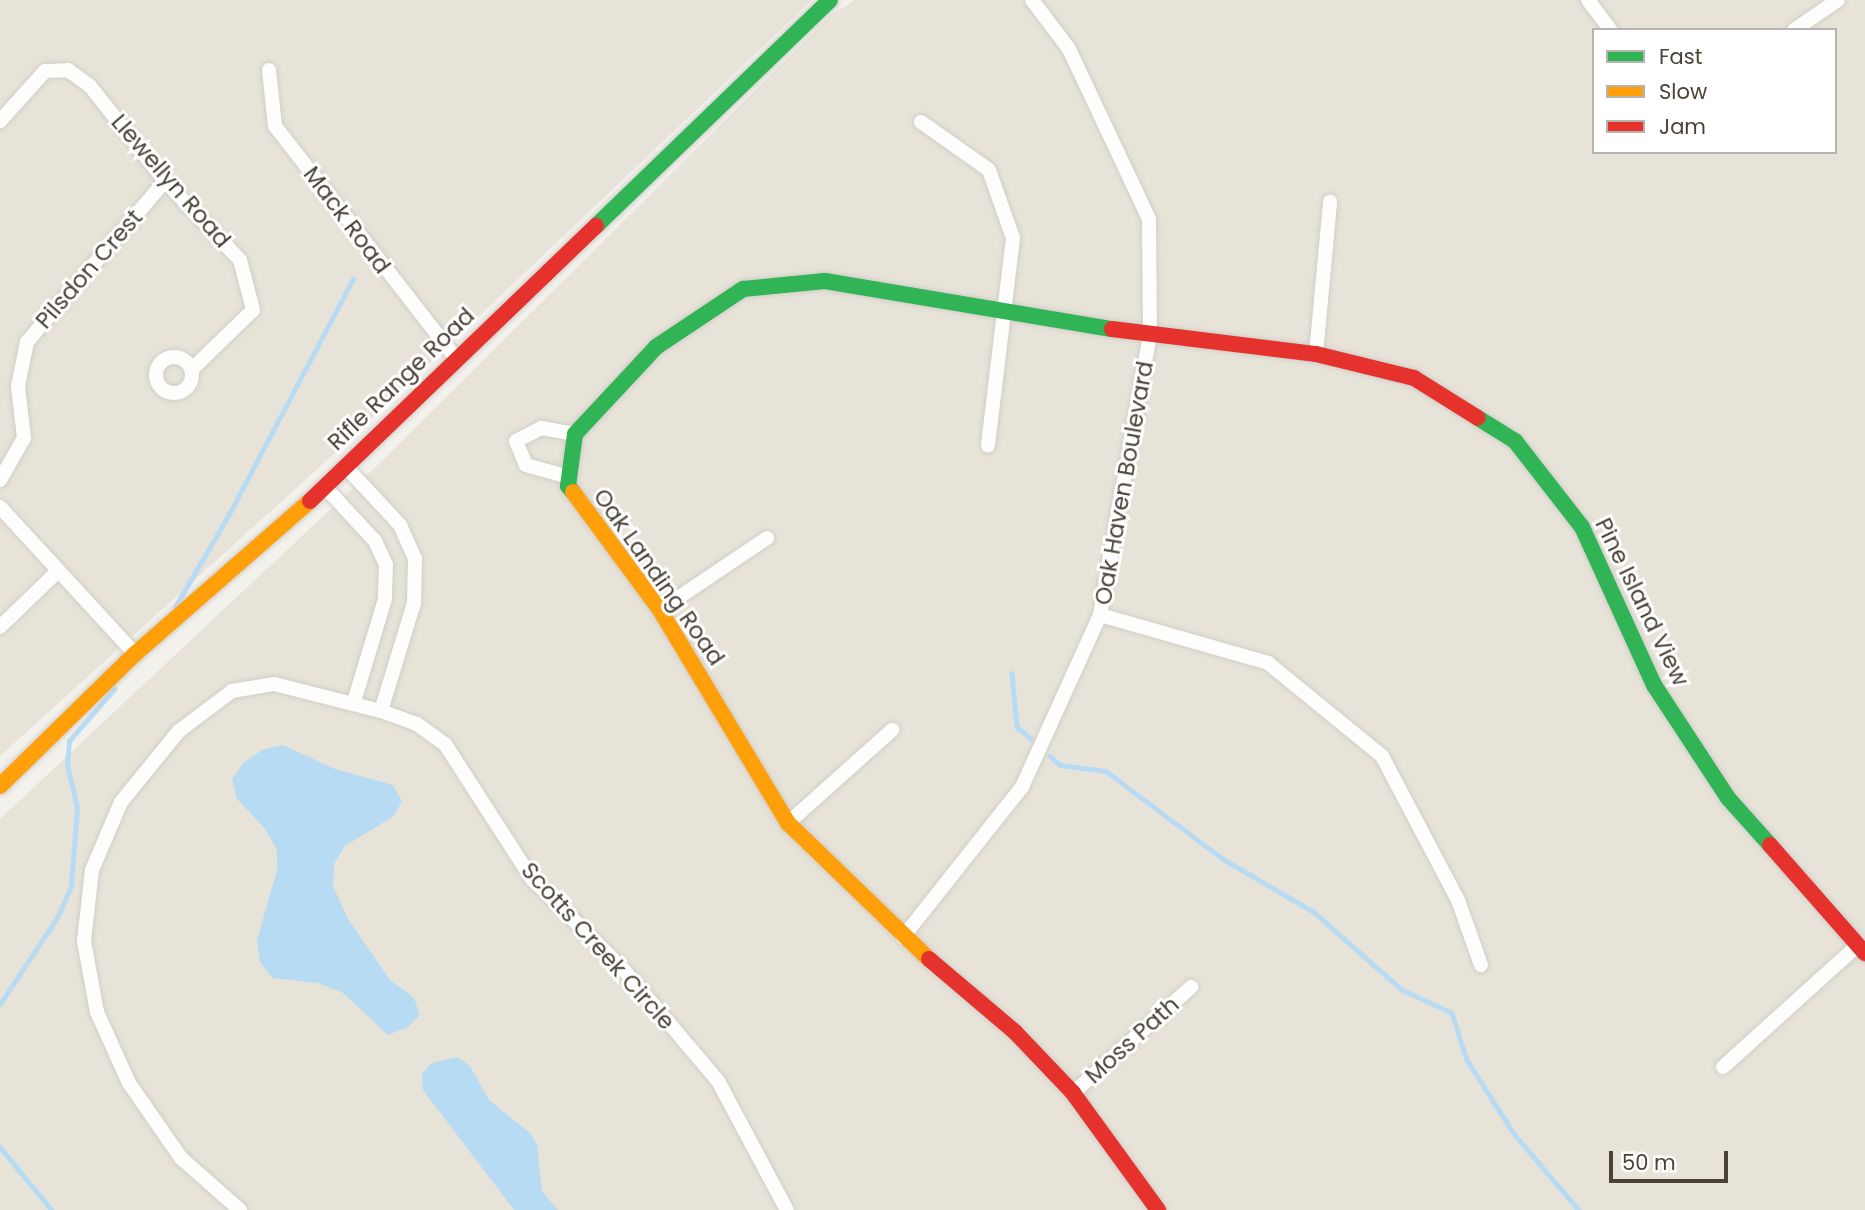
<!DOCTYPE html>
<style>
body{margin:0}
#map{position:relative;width:1865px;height:1210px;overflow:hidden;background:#f2f1ec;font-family:Poppins,sans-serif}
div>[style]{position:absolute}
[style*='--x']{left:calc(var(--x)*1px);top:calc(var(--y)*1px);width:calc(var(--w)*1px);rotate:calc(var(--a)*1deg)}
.residential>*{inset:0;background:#e7e3d8}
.water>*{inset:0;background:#b8dbf4}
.stream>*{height:4.5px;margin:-2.25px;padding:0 2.25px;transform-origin:2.25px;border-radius:2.25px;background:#b8dbf4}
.roads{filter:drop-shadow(0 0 2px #d0cec9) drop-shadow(0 0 2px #d0cec9)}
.street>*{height:14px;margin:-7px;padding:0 7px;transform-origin:7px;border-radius:7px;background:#fdfdfc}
.street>.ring{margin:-7px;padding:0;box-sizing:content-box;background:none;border:14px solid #fdfdfc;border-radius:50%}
.fast>*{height:16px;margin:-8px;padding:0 8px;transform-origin:8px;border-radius:8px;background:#30b455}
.slow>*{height:16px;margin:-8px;padding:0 8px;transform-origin:8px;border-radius:8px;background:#ff9f0a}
.jam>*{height:16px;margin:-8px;padding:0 8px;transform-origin:8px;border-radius:8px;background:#e5322d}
span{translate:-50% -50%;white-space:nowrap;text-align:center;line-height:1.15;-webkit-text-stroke:6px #fff;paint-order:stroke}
.street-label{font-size:23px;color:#4a4236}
.legend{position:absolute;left:1592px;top:28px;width:245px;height:126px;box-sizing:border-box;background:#fff;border:2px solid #b7b3af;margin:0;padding:9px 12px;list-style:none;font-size:21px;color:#4a4236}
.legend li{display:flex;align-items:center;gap:14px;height:35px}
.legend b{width:35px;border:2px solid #b7b3af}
.scale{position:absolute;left:1609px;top:1151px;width:119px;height:32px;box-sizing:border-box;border:4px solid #4a4236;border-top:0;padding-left:9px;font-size:21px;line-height:24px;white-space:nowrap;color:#4a4236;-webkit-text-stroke:5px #fff;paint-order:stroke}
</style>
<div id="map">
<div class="residential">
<div style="clip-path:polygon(0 0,812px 0,335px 453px,0 756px)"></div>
<div style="clip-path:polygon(evenodd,855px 0,1865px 0,1865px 1210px,0 1210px,0 819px,384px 459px,831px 15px,855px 0,1594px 30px,1835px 30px,1835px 152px,1594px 152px,1594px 30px)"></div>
</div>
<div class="water">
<div style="clip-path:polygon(283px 745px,335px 769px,393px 785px,402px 801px,394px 816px,345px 846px,334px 864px,333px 886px,348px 919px,390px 980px,414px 998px,420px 1015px,408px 1027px,388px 1035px,343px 993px,318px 983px,272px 978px,260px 962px,257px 940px,277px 870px,277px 851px,266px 830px,237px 799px,232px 779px,243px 763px,262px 750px)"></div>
<div style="clip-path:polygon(458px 1057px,470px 1066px,489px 1100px,530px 1133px,537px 1144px,542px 1191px,558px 1210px,514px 1210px,423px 1090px,422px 1074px,431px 1063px)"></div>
</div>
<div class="stream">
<div style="--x:175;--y:607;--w:105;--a:-59.8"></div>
<div style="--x:228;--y:516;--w:268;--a:-62.2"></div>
<div style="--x:1012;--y:673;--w:54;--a:84.7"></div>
<div style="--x:1017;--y:727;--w:17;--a:40"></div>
<div style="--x:1050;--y:756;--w:13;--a:42"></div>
<div style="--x:1060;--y:765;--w:46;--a:7.4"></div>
<div style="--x:1106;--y:771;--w:146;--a:36.9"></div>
<div style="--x:1223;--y:859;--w:105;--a:30.2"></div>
<div style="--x:1314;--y:912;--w:116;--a:41.5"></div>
<div style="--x:1401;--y:989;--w:56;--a:25.2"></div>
<div style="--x:1452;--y:1013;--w:49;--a:72.3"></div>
<div style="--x:1467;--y:1060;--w:89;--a:57.4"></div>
<div style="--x:1515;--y:1135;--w:99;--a:49.5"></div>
<div style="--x:0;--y:1004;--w:103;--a:-56.5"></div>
<div style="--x:57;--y:918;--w:35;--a:-66"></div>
<div style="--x:71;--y:886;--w:78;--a:-85.6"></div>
<div style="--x:77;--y:808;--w:44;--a:-103.1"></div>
<div style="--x:67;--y:765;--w:24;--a:-85"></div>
<div style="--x:69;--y:741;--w:69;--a:-49.1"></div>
<div style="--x:0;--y:1147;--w:82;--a:50.5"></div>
</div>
<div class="roads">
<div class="street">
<div style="--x:1588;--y:0;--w:38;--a:53"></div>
<div style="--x:1794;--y:30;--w:53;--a:-34.3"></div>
<div style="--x:269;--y:70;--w:56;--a:83.9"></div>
<div style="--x:275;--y:126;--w:293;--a:52.1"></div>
<div style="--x:0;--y:121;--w:67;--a:-48"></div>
<div style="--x:45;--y:71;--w:23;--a:-2"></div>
<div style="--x:68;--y:70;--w:27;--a:36"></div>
<div style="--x:90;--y:86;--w:121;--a:51.7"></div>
<div style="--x:165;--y:181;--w:109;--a:46.5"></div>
<div style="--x:240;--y:260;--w:52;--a:75.4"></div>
<div style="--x:253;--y:310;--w:86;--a:135.9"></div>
<div style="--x:921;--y:122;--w:83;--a:35.2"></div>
<div style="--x:989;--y:170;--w:72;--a:70.6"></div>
<div style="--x:1013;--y:238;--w:209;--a:96.9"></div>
<div style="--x:1316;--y:354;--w:153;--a:-84.7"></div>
<div class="ring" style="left:156px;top:357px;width:22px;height:22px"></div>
<div style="--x:345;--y:466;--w:81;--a:47"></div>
<div style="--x:400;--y:525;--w:37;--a:66"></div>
<div style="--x:415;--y:559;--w:44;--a:91.3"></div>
<div style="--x:414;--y:603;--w:113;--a:107"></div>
<div style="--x:569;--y:477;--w:45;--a:-164.4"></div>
<div style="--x:526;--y:465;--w:26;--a:-113"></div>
<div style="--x:516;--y:441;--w:28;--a:-27"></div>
<div style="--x:541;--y:428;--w:35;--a:10"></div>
<div style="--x:0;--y:480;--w:48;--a:-60.3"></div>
<div style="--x:24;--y:438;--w:52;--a:-96.6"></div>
<div style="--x:18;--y:386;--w:45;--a:-78.4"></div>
<div style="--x:27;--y:342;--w:212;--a:-49.4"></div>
<div style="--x:325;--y:487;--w:74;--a:47.2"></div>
<div style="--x:375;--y:541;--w:26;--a:65"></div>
<div style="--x:386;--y:565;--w:34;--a:92"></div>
<div style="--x:385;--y:599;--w:108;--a:106.8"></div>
<div style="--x:0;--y:507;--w:200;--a:47.4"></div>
<div style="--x:660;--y:610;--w:129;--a:-33.9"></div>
<div style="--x:1100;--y:615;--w:175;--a:15.9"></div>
<div style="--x:1268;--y:663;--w:147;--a:39.2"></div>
<div style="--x:1382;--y:756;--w:163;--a:62.2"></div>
<div style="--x:1458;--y:900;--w:69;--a:70.5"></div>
<div style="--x:0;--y:627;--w:81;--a:-44"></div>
<div style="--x:788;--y:823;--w:140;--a:-41.8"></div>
<div style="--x:903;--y:937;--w:191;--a:-51.6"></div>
<div style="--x:1022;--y:787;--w:189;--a:-65.6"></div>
<div style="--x:1100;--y:615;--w:284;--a:-79.9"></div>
<div style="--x:1150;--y:335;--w:116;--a:-90.5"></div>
<div style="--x:1149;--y:219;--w:188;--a:-115.2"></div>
<div style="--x:1069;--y:49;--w:61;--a:-127.1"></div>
<div style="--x:1723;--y:1067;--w:181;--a:-42.1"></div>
<div style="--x:1073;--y:1093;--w:159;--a:-41.9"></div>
<div style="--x:240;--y:1210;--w:79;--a:-138.6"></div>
<div style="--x:181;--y:1158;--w:91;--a:-124.7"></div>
<div style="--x:129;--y:1083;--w:78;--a:-114.3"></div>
<div style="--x:97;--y:1012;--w:72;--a:-100.4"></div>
<div style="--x:84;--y:941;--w:71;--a:-83.6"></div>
<div style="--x:92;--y:870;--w:74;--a:-66.9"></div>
<div style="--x:121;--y:802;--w:92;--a:-50.8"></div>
<div style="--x:179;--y:731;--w:66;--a:-37"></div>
<div style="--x:232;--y:691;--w:43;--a:-9.5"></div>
<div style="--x:274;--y:684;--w:110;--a:14.2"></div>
<div style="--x:381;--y:711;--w:38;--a:20"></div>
<div style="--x:417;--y:724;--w:34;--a:36"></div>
<div style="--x:445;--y:744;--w:161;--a:57.2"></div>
<div style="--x:532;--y:879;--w:129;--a:44.7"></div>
<div style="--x:624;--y:970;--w:145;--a:49.7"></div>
<div style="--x:718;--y:1081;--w:146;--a:61.9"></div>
</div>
<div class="fast">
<div style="--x:596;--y:226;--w:325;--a:-44"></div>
<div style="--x:1478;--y:418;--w:44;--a:31.9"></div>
<div style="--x:1515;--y:441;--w:109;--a:52.1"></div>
<div style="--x:1582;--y:527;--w:174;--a:65.5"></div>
<div style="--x:1654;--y:685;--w:135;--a:56.8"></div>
<div style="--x:1728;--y:798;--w:63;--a:48.2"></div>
<div style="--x:573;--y:492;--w:8;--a:-130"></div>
<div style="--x:568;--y:486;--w:52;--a:-82.3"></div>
<div style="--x:575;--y:434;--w:119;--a:-47"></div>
<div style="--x:656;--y:347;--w:105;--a:-33.7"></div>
<div style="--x:743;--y:289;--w:82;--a:-5.6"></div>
<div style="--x:825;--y:281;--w:291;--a:9.5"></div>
</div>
<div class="slow">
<div style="--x:573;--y:492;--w:147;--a:53.6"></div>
<div style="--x:660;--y:610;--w:249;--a:59"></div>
<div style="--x:788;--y:823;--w:196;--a:44"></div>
<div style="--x:0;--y:786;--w:189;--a:-44.4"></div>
<div style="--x:135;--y:654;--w:232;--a:-41.2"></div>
</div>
<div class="jam">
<div style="--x:1112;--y:329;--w:206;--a:7"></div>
<div style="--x:1316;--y:354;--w:101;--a:13.8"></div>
<div style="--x:1414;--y:378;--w:75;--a:32"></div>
<div style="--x:310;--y:501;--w:397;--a:-43.9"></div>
<div style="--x:1770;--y:845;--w:144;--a:48.7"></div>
<div style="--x:929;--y:959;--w:113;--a:40.3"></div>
<div style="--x:1015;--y:1032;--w:84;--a:46.4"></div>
<div style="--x:1073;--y:1093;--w:145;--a:54"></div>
</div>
</div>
<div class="street-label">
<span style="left:171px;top:181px;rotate:49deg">Llewellyn Road</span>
<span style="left:347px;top:220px;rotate:53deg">Mack Road</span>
<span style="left:89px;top:269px;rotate:-49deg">Pilsdon Crest</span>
<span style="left:401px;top:379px;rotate:-44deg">Rifle Range Road</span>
<span style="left:1124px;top:483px;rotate:-80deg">Oak Haven Boulevard</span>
<span style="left:659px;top:577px;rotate:55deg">Oak Landing Road</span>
<span style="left:1642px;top:602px;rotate:64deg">Pine Island View</span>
<span style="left:598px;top:946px;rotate:48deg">Scotts Creek Circle</span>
<span style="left:1132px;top:1040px;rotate:-42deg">Moss Path</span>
</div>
<ul class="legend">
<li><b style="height:9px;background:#30b455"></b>Fast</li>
<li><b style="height:9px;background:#ff9f0a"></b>Slow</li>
<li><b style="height:9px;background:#e5322d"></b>Jam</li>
</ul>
<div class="scale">50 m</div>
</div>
